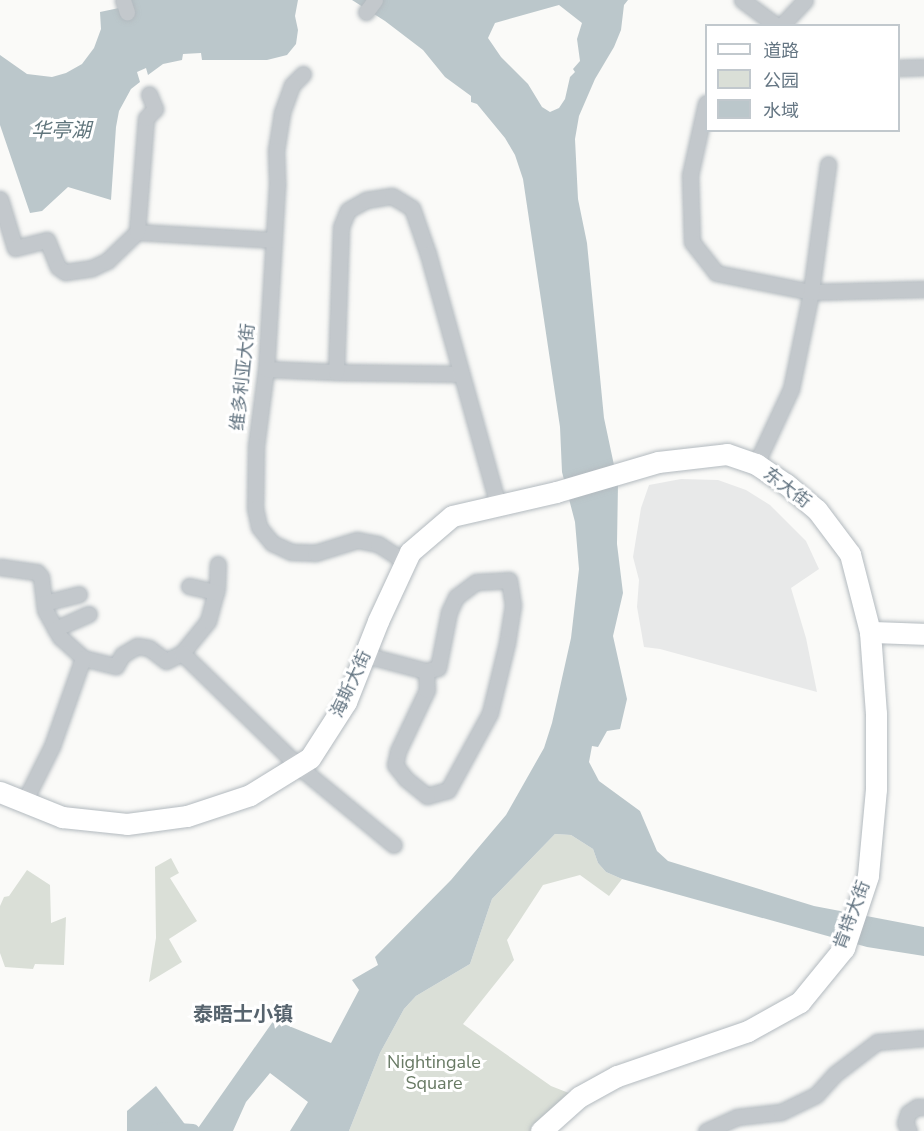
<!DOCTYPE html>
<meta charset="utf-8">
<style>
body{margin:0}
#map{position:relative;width:924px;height:1131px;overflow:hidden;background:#fafaf8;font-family:"Nunito Sans","Noto Sans SC",sans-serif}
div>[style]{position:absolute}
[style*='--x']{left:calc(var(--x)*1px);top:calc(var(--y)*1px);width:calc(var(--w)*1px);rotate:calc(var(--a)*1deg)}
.built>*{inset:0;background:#e8e9e9}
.green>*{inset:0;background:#dadfd7}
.water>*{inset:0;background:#bbc7cb}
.canal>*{height:14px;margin:-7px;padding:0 7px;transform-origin:7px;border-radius:7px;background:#bbc7cb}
.roads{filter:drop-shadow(0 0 2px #b3babf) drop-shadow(0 0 2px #b3babf)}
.street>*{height:15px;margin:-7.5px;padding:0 7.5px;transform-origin:7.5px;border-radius:7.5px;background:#c3c8cc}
.secondary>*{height:21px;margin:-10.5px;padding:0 10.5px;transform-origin:10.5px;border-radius:10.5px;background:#fff}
span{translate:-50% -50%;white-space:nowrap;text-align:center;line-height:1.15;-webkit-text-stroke:6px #fff;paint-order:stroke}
.street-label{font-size:18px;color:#657683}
.park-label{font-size:18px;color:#687a64}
.water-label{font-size:20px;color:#60757c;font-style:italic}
.neighbourhood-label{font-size:20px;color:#57646e;font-weight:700}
.legend{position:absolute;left:705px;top:24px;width:195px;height:108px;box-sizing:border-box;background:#fff;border:2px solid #c1c8cd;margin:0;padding:8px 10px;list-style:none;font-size:18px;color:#657683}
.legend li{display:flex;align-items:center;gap:12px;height:30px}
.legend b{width:30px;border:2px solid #c1c8cd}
</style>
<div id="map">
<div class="built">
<div style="clip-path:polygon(681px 479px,718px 480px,746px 490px,770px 505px,806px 541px,819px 569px,791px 588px,806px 638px,817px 692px,660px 649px,644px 647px,637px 607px,639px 580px,633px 557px,641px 508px,649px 485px)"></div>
</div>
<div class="green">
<div style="clip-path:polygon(555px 834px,571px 835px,593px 849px,598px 863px,606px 872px,622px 879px,609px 896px,580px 875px,543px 885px,507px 940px,514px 960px,463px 1024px,551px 1086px,579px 1097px,541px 1131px,349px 1131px,380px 1053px,404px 1009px,416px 996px,470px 964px,492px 899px)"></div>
<div style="clip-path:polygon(171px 858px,179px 873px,170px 878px,197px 921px,169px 939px,182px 962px,149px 982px,156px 938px,155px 867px)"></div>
<div style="clip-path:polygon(27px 870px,50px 885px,51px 923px,66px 917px,64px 965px,35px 964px,33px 969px,5px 967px,0 953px,0 906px,4px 897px,9px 896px)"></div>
</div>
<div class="water">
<div style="clip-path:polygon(131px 0,298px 0,295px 16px,298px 30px,296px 44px,287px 55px,267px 60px,202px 60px,201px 53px,183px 54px,182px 60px,163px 64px,148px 75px,146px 68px,137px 72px,140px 82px,131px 89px,119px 111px,116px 127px,111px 200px,68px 187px,42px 211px,30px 213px,0 125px,0 55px,27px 74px,52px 77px,66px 73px,82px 64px,94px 48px,101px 29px,100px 12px,119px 8px,121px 16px,131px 13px)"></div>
<div style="clip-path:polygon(evenodd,352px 0,628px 0,624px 5px,621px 30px,614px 47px,595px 79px,579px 116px,575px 139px,578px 199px,587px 243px,604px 418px,618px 484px,617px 544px,623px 593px,613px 636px,627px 699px,620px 729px,607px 731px,598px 747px,592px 746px,589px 762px,599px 781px,640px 811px,657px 851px,668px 861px,814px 906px,924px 927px,924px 956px,867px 947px,622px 879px,606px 872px,598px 863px,593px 849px,571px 835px,555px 834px,492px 899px,470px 964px,416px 996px,404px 1009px,380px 1053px,349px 1131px,290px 1131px,308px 1102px,270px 1073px,246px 1102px,233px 1131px,196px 1131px,274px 1020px,331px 1043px,359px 990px,352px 980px,378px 965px,375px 957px,451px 880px,506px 815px,544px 748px,552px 723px,571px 638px,579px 569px,575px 522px,562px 472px,560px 427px,523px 179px,515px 155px,505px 138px,477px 104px,471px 102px,471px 96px,445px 77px,423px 50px,385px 21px,352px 0,559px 5px,582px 23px,577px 39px,580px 61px,573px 69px,575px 72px,570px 77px,565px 99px,559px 108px,550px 112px,542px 107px,528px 84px,501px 57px,488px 38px,495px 23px,559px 5px)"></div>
<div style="clip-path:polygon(156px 1086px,190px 1131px,127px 1131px,127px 1111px)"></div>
</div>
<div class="canal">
<div style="--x:156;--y:1131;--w:7;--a:-16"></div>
<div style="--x:163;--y:1129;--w:30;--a:4"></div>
</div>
<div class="roads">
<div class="street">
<div style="--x:123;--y:0;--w:13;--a:72"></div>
<div style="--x:742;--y:0;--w:44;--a:36.6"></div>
<div style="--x:366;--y:12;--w:15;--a:-53"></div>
<div style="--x:781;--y:26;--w:35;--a:-47"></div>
<div style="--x:898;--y:68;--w:26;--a:-2"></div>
<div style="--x:303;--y:74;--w:16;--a:135"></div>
<div style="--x:292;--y:85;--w:30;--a:110"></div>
<div style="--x:282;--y:113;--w:37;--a:99"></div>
<div style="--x:276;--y:150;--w:36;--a:88"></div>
<div style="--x:277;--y:186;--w:183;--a:93.4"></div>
<div style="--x:266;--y:369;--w:78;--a:97.4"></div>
<div style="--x:256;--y:446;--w:62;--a:90.9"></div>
<div style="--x:255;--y:508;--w:19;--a:78"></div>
<div style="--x:259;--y:527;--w:21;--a:51"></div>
<div style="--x:272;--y:543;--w:21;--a:25"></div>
<div style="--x:291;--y:552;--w:24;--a:2"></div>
<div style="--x:315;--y:553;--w:44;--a:-17.2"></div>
<div style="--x:357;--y:540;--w:21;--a:11"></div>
<div style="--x:378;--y:544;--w:33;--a:33"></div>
<div style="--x:706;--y:103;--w:74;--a:102.5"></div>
<div style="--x:690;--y:175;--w:67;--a:88.3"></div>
<div style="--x:692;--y:242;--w:39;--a:52"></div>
<div style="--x:716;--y:273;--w:97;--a:11.3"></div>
<div style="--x:811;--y:292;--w:113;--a:-1.5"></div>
<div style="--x:0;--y:199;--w:51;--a:73"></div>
<div style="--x:15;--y:248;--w:33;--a:-14"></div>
<div style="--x:47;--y:240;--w:29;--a:68"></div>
<div style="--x:58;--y:267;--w:9;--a:36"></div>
<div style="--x:65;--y:272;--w:27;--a:-8"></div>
<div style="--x:92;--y:268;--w:17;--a:-25"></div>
<div style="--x:107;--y:261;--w:42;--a:-44"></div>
<div style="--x:137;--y:232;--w:137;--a:3.3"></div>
<div style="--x:137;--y:232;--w:114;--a:-85.5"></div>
<div style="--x:146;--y:118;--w:13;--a:-45"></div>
<div style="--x:155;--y:109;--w:16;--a:-112"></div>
<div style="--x:266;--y:369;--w:70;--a:2.5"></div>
<div style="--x:461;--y:374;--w:125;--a:-179.1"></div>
<div style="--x:336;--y:372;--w:145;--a:-88"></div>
<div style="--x:341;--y:227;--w:18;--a:-68"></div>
<div style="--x:348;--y:210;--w:21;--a:-29"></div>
<div style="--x:366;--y:200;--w:26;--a:-9"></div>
<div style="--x:392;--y:196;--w:23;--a:31"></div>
<div style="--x:412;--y:208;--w:49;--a:70.8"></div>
<div style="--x:428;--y:254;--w:261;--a:74.4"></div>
<div style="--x:756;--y:464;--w:83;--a:-65"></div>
<div style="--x:791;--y:389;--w:99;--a:-78.3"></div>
<div style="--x:811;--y:292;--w:129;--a:-82.4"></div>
<div style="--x:0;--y:567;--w:37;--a:8"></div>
<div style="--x:37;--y:572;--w:6;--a:51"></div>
<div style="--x:41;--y:577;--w:33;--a:83"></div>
<div style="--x:45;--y:610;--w:31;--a:61"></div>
<div style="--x:60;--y:637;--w:31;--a:42"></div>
<div style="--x:83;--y:658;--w:34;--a:14"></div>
<div style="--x:116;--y:666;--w:13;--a:-61"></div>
<div style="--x:122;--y:655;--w:17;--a:-31"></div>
<div style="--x:137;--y:646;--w:12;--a:9"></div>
<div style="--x:149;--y:648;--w:21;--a:37"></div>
<div style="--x:166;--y:661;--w:18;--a:-27"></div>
<div style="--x:182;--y:653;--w:41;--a:-50.9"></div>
<div style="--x:208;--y:621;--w:35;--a:-75"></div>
<div style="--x:217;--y:587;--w:23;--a:-88"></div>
<div style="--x:189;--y:586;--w:28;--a:13"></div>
<div style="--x:44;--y:603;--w:36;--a:-14"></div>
<div style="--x:55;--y:629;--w:37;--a:-24"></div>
<div style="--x:182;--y:653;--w:162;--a:44.2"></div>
<div style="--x:298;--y:766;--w:124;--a:39.5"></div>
<div style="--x:365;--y:655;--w:63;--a:14.7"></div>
<div style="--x:426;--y:671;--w:12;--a:-14"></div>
<div style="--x:438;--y:668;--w:57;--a:-78.9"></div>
<div style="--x:449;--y:612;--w:17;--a:-65"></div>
<div style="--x:456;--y:597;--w:25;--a:-37"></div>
<div style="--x:476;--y:582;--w:33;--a:-3"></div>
<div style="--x:509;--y:580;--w:25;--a:81"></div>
<div style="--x:513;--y:605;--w:38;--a:99"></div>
<div style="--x:507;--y:643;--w:72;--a:103.7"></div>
<div style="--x:490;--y:713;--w:88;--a:118.6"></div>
<div style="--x:448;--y:790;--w:22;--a:164"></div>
<div style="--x:427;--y:796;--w:27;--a:-141"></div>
<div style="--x:406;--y:779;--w:18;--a:-128"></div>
<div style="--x:395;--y:765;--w:14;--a:-78"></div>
<div style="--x:398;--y:751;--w:68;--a:-64.6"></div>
<div style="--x:427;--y:690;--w:19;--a:-93"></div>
<div style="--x:24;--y:802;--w:63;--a:-63.4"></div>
<div style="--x:52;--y:746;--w:93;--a:-70.6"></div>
<div style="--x:706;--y:1131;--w:34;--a:-24"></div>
<div style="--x:737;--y:1117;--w:44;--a:-6.5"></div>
<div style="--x:781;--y:1112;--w:39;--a:-26"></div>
<div style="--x:816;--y:1095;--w:28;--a:-48"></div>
<div style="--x:835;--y:1074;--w:53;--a:-37.3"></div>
<div style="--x:877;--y:1042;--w:47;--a:-4.9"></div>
<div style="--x:909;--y:1131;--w:9;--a:-117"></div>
<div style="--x:905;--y:1123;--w:10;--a:-73"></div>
<div style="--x:908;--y:1113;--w:11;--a:-34"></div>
<div style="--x:917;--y:1107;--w:7;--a:0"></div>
</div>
<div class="secondary">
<div style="--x:870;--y:632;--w:54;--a:2.1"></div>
<div style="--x:0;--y:792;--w:67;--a:22"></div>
<div style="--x:62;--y:817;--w:65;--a:6.1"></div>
<div style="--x:127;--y:824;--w:61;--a:-7.6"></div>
<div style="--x:187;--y:816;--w:66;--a:-18.4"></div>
<div style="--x:250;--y:795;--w:70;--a:-31.7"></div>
<div style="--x:310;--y:758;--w:67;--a:-57.3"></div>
<div style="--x:346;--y:702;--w:87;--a:-68.4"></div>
<div style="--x:378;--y:621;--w:76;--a:-65.1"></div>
<div style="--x:410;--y:552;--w:55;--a:-40.6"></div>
<div style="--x:452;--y:516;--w:107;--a:-13"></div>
<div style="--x:556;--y:492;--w:106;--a:-16.4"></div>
<div style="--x:658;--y:462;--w:69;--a:-6.6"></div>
<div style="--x:727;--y:454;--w:31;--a:19"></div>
<div style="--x:756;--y:464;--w:36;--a:34"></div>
<div style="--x:786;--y:484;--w:40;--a:40"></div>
<div style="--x:817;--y:510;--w:55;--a:53.1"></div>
<div style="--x:850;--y:554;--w:81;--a:75.6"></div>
<div style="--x:870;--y:632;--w:81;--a:85.8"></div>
<div style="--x:876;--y:713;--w:76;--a:90"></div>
<div style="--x:876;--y:789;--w:87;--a:95.3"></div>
<div style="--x:868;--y:876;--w:76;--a:108.4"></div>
<div style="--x:844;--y:948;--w:70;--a:129.2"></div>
<div style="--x:800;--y:1002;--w:60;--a:150.9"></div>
<div style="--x:748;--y:1031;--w:139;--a:161"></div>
<div style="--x:617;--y:1076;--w:43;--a:151.1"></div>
<div style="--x:579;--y:1097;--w:51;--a:138.2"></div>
</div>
</div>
<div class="street-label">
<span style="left:243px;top:377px;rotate:-84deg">维多利亚大街</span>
<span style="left:787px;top:488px;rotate:37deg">东大街</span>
<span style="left:351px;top:684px;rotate:-65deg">海斯大街</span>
<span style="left:852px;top:915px;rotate:-69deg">肯特大街</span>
</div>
<div class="park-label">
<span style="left:434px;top:1073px">Nightingale<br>Square</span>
</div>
<div class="water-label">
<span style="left:61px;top:130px">华亭湖</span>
</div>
<div class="neighbourhood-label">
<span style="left:243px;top:1014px">泰晤士小镇</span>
</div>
<ul class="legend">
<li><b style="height:8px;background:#fff"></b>道路</li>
<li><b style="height:16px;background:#dadfd7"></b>公园</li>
<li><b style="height:16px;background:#bbc7cb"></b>水域</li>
</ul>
</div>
